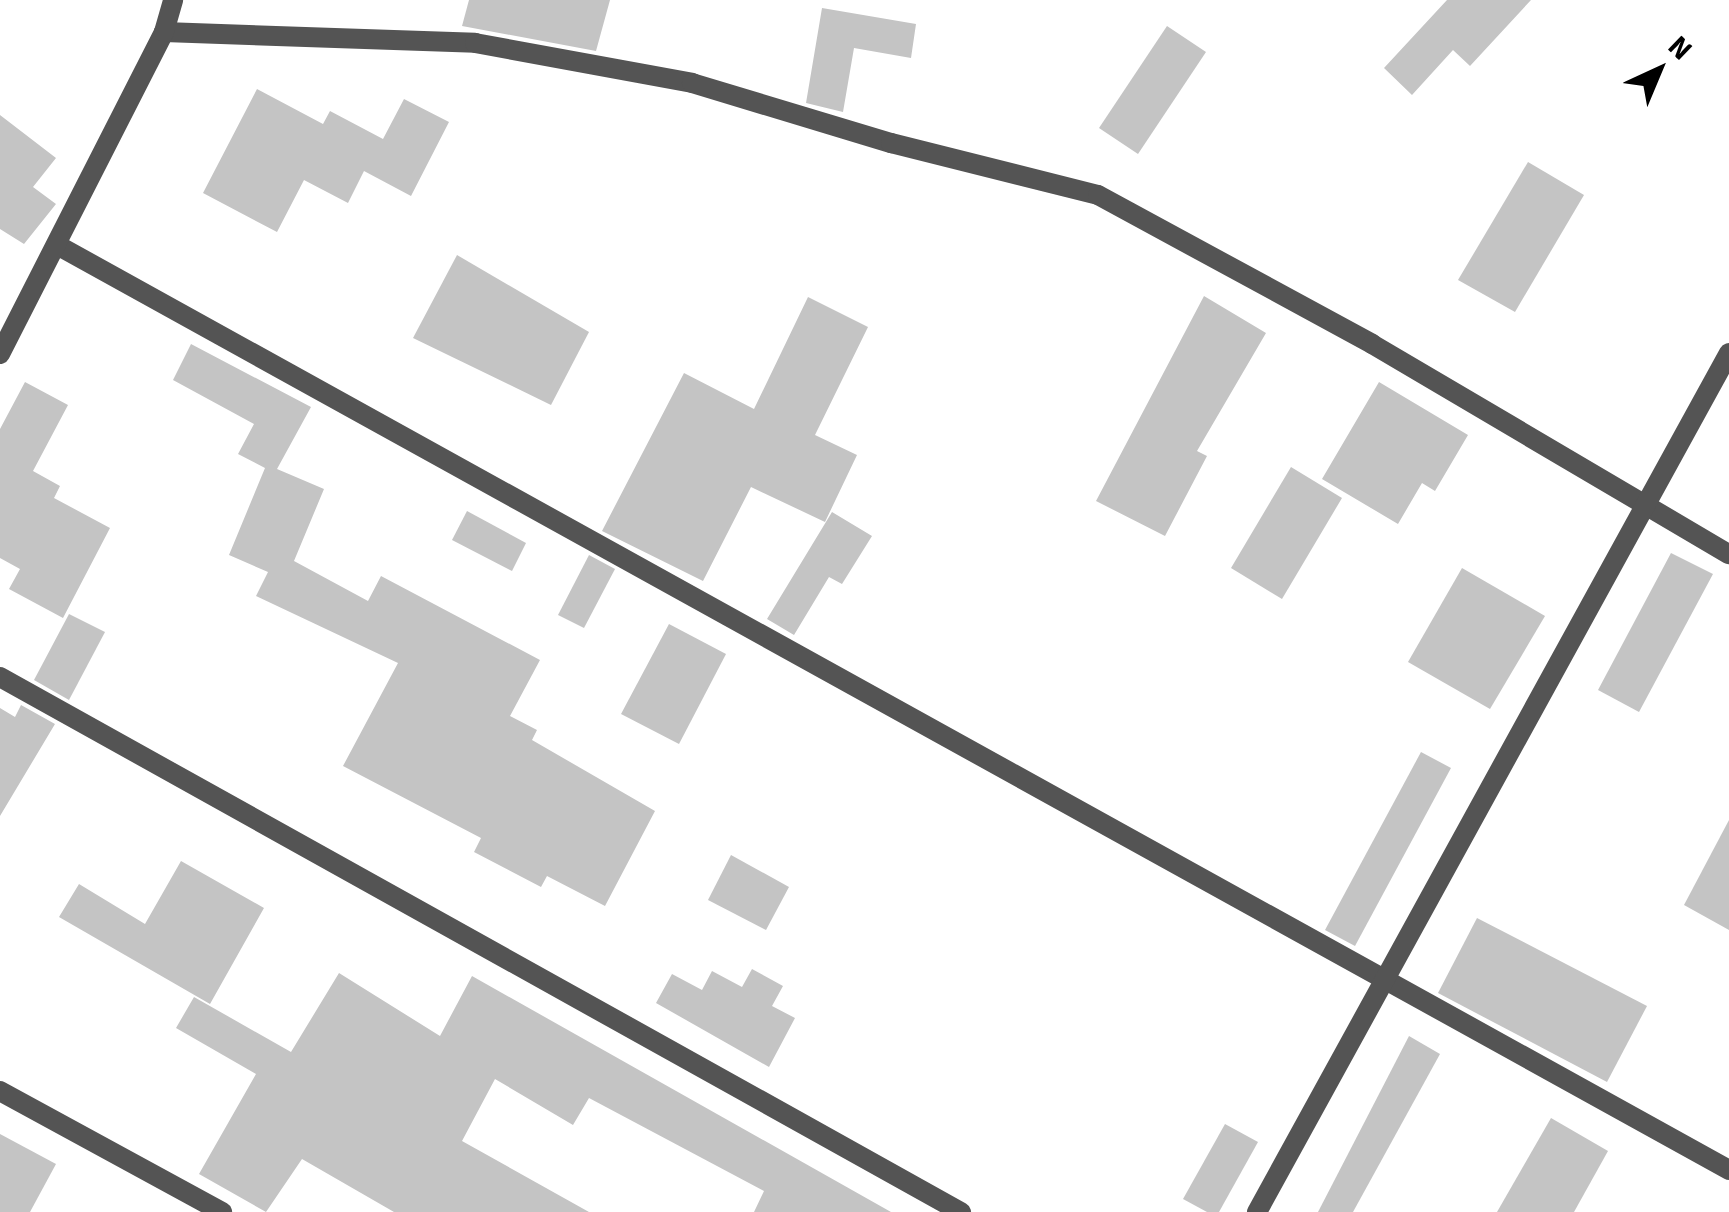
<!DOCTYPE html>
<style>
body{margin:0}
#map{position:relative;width:1729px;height:1212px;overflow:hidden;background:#fff;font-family:Signika,sans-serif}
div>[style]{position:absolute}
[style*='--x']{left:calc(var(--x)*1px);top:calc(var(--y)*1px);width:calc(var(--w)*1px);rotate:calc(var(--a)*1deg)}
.building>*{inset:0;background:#c4c4c4}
.minor>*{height:20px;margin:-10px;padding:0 10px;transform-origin:10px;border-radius:10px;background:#545454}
span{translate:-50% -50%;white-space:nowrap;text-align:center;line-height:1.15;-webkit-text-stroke:8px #fff;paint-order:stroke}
.north{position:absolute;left:1609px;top:20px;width:100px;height:100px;-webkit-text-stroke:8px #fff;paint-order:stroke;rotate:44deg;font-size:28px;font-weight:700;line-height:40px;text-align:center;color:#000}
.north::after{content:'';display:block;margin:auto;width:35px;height:45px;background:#000;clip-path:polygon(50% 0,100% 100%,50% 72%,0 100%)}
</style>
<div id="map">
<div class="building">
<div style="clip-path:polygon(469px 0,610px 0,596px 51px,462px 26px)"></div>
<div style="clip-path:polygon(1447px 0,1531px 0,1470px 66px,1453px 50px,1412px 95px,1384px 68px)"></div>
<div style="clip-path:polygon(822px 8px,916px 24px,911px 58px,854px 48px,843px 112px,806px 103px)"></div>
<div style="clip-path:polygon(1167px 26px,1206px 52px,1138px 154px,1099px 128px)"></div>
<div style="clip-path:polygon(257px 89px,323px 124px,330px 111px,383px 139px,404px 99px,449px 122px,411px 196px,364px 171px,348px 203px,304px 180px,277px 232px,203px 193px)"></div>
<div style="clip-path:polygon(0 115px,56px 158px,33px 187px,56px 204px,24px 244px,0 229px)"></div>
<div style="clip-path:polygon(1528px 162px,1584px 195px,1515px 312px,1458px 280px)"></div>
<div style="clip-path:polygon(457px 255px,589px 332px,551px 405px,413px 338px)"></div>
<div style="clip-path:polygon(1204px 296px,1266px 333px,1197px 451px,1207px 456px,1165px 536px,1096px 501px)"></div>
<div style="clip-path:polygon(808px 297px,868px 327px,815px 435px,857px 455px,825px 522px,751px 487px,703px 581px,602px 531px,684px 373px,754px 409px)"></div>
<div style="clip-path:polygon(191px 344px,311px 407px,277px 469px,324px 489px,294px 561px,368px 601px,381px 576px,540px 660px,510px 716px,537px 730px,532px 740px,655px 811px,605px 906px,547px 876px,541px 887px,474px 852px,481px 838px,343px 766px,398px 663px,256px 596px,268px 572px,229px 555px,265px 468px,238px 454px,254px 424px,173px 380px)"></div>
<div style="clip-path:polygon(25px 382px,68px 405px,33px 471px,60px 486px,54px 498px,110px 528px,63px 618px,9px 589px,20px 569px,0 558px,0 429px)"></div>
<div style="clip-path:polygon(1379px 382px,1468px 435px,1435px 491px,1422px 483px,1398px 524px,1322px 479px)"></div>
<div style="clip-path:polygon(1291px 467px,1342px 498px,1282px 599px,1231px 568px)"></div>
<div style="clip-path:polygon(467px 511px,526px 543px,512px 571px,452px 540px)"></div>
<div style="clip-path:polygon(832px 512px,872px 536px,842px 584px,829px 577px,794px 635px,767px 619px)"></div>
<div style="clip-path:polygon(1671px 553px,1713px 574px,1639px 712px,1598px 690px)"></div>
<div style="clip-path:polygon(589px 555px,615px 569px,584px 628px,558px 615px)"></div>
<div style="clip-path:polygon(1462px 568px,1545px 616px,1490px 709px,1408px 662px)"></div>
<div style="clip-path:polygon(69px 614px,105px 632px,69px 700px,34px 680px)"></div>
<div style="clip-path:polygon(669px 624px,726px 654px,679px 744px,621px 714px)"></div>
<div style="clip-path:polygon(21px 705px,55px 724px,0 816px,0 708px,15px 717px)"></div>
<div style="clip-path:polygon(1421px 752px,1451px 768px,1355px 946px,1325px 930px)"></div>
<div style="clip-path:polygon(1729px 820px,1729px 930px,1684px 905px)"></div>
<div style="clip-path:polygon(731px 855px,789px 887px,766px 930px,708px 900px)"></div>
<div style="clip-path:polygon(181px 861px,264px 908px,210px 1004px,59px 917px,79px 884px,145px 924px)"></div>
<div style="clip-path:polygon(1477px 918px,1647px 1006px,1607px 1082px,1438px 993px)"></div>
<div style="clip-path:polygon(752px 969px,783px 986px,772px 1006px,795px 1018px,769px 1067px,656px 1003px,672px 974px,702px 990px,712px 971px,742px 987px)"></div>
<div style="clip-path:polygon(339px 973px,440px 1036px,472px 976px,891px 1212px,754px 1212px,764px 1191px,589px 1098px,573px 1125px,495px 1079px,462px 1141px,589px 1212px,394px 1212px,302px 1159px,266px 1212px,199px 1174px,256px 1074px,176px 1028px,194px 997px,291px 1052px)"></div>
<div style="clip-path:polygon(1409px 1036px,1440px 1054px,1353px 1212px,1318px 1212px)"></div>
<div style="clip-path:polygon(1551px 1118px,1608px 1151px,1574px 1212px,1497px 1212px)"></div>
<div style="clip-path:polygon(1225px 1124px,1258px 1142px,1219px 1212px,1207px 1212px,1183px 1199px)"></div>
<div style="clip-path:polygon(0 1134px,56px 1164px,30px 1212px,0 1212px)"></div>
</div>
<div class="minor">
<div style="--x:164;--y:32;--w:311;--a:2"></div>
<div style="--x:475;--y:43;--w:221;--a:10.4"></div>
<div style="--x:692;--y:83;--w:208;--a:16.8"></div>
<div style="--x:891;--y:143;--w:213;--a:14.1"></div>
<div style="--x:1098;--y:195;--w:312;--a:28.5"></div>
<div style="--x:1372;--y:344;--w:414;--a:30.5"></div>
<div style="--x:57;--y:245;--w:1911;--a:28.95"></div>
<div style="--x:0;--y:354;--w:361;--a:-63"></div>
<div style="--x:164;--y:32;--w:33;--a:-74"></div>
<div style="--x:0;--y:677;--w:1100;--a:29.11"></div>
<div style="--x:0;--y:1091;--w:253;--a:28.6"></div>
<div style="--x:1257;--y:1212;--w:980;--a:-61.21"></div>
</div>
<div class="north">N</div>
</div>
